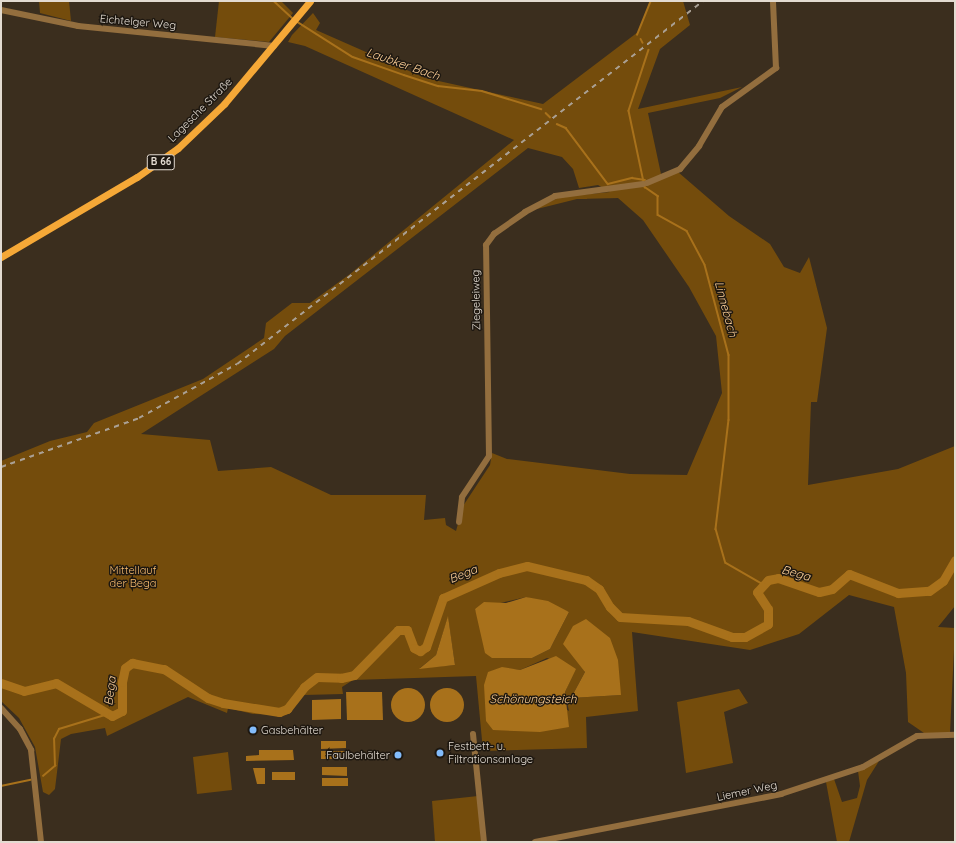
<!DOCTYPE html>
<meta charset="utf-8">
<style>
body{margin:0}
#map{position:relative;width:956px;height:843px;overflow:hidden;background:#3b2e1e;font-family:Quicksand,sans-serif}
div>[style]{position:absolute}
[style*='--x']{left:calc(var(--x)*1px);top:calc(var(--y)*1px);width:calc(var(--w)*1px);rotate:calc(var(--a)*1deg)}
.green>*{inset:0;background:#744c0c}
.water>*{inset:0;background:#a8711b}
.round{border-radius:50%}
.stream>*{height:1.5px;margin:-0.75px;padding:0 0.75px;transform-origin:0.75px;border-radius:0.75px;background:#a8711b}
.river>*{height:9px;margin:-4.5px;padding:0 4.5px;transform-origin:4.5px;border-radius:4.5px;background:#a8711b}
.minor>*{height:6px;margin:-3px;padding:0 3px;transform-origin:3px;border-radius:3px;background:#936e3e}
.major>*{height:7px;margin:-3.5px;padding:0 3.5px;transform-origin:3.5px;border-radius:3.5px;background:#f5a837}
.rail>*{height:1.5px;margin-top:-0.75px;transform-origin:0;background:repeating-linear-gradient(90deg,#aaa094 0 5px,transparent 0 10px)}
.dots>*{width:11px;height:11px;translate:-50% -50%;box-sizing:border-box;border:2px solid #1d1710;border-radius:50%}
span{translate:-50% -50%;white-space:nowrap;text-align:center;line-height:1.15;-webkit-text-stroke:3px #1d1710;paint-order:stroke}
.shield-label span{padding:1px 3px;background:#1d1710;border:1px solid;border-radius:3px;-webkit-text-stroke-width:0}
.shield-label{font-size:10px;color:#e3dbd1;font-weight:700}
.street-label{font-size:11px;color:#e3dbd1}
.park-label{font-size:11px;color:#f9bd6f}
.poi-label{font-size:11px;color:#e3dbd1}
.left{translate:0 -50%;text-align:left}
.right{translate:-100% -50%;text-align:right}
.water-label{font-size:12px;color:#fbce96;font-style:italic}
.frame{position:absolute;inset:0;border:2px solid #e3dbd1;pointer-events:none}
</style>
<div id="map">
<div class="green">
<div style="clip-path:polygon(39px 1px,69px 1px,71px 21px,40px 13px)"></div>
<div style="clip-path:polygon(219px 1px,281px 1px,293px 13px,269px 42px,215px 37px)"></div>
<div style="clip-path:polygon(evenodd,650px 1px,683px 1px,690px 25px,660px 49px,638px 109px,742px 87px,720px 98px,648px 113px,661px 174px,678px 172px,729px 216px,770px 244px,784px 267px,800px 273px,809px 257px,827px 328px,817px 402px,811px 402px,808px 485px,898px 469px,955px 446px,955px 606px,938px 627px,955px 628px,950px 733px,924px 733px,908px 722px,906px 673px,894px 607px,849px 595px,799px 634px,750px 650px,632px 632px,638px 711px,586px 717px,587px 748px,483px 751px,476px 676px,353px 680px,342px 687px,343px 694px,304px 695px,286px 715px,253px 714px,228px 708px,227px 713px,188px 697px,107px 736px,105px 728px,71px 734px,61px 739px,55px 789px,49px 795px,43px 792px,35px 747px,19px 718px,1px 701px,1px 461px,50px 441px,87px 432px,94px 423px,203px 379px,264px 338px,266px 323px,292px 303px,310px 303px,350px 274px,514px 140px,305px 46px,288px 42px,292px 35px,313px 13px,320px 23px,316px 30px,425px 78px,543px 104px,638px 32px,650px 1px,528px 148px,562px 157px,573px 169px,579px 188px,598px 185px,610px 192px,560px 197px,533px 210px,577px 199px,618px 198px,643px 220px,689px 287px,716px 336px,722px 393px,687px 475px,630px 474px,507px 459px,492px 453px,490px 465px,463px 506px,456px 531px,446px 525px,445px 518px,424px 520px,426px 495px,331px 495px,271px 467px,218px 471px,210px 440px,141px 434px,274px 349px,285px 336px,528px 148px,650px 1px,526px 597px,569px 612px,554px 641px,550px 649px,532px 658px,493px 658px,475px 609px,526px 597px,650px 1px,448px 617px,455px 665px,420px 668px,436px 655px,448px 617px,650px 1px,547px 658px,575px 669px,565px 692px,569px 711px,502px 668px,520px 670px,547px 658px,650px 1px,582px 666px,621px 695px,571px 698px,585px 672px,582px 666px)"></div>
<div style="clip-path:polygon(739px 689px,748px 703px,724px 712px,733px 763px,686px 773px,677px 702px)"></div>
<div style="clip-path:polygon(228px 752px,232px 790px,197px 794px,193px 757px)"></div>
<div style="clip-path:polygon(879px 761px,867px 780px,849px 842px,837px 842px,826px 782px,834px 779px,842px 802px,857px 798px,860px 786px,858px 771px)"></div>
<div style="clip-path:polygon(478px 796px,481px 842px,435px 842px,432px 801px)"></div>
</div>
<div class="water">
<div style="clip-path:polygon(526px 597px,548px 601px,569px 612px,554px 641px,550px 649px,532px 658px,492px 658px,485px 653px,475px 609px,484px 602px,506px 603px)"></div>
<div style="clip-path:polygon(448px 616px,455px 665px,419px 669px,436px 655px)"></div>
<div style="clip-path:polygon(586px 619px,610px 638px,618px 660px,621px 695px,571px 698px,585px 672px,563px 644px,573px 626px)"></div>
<div style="clip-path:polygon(556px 656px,576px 669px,565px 692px,569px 727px,540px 732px,493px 730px,486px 721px,484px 685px,488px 672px,502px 667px,520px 670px)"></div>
<div class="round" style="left:391px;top:688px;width:34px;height:34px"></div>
<div class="round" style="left:430px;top:688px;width:34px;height:34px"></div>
<div style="clip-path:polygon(346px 692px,382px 692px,383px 720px,347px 720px)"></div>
<div style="clip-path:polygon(341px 699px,341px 719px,312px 720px,312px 700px)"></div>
<div style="clip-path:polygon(321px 741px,346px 741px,346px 748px,321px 749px)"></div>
<div style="clip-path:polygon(259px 750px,293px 750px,294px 760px,246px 761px,246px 756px,259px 755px)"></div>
<div style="clip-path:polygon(321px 751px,347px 751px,347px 759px,321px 759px)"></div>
<div style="clip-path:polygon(322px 767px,347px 767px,347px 776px,322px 775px)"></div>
<div style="clip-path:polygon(253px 768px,265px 768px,265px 784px,257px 784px)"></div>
<div style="clip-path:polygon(272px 772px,295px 772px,295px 780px,272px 780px)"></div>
<div style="clip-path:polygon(322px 778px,348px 778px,348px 786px,322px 786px)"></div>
</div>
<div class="stream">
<div style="--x:274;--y:1;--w:25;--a:43"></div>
<div style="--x:296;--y:21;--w:67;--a:32.3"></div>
<div style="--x:353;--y:57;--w:54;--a:19.4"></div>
<div style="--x:404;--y:75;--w:36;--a:18"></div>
<div style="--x:438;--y:86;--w:44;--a:6.5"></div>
<div style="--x:482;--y:91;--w:62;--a:17"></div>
<div style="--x:637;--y:35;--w:37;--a:-68"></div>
<div style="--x:641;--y:39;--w:4;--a:63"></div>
<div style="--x:649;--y:50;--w:64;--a:108.2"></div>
<div style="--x:629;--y:111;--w:78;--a:78.1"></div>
<div style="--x:645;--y:187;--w:16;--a:35"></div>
<div style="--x:658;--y:196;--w:19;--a:90"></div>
<div style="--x:658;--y:215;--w:33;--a:29"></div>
<div style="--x:687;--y:231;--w:38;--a:62"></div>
<div style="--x:705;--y:265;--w:93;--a:75.1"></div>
<div style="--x:729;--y:355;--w:65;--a:90"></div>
<div style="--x:729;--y:420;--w:110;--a:96.8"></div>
<div style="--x:716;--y:529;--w:35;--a:74"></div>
<div style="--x:726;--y:563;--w:40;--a:29.7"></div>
<div style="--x:546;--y:113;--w:6;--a:45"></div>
<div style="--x:557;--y:124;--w:10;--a:24"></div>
<div style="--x:566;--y:128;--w:70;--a:53.1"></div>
<div style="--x:608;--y:184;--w:25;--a:-14"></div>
<div style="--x:632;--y:178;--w:13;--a:9"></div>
<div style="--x:43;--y:776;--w:16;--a:-40"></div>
<div style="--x:55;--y:766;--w:27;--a:-92"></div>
<div style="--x:54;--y:739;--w:11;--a:-63"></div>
<div style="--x:59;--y:729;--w:51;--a:-17"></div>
<div style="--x:1;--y:786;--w:30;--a:-12"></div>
</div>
<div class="river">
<div style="--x:1;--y:683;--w:24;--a:19"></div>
<div style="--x:24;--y:691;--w:33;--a:-14"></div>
<div style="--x:56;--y:683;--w:65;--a:30.5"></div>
<div style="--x:112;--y:716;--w:11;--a:-27"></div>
<div style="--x:122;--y:711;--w:29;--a:-90"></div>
<div style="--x:122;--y:682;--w:14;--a:-78"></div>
<div style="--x:125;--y:668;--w:9;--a:-36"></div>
<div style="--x:132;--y:663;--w:33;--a:11"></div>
<div style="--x:164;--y:669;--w:53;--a:33.4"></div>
<div style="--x:208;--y:698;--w:16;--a:18"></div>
<div style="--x:223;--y:703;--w:57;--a:9.1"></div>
<div style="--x:279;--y:712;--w:9;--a:-21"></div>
<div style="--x:287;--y:709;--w:28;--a:-52"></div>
<div style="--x:304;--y:687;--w:16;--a:-38"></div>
<div style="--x:317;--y:677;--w:24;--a:2"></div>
<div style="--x:341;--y:678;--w:13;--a:-13"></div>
<div style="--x:354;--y:675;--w:63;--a:-45.6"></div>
<div style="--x:398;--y:630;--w:9;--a:0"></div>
<div style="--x:407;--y:630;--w:19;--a:69"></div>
<div style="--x:414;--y:648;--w:7;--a:27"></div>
<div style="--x:420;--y:651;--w:7;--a:-34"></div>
<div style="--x:426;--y:647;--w:52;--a:-70.9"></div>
<div style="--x:443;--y:598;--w:61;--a:-24.1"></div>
<div style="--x:499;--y:573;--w:29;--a:-14"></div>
<div style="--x:527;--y:566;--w:61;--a:13.3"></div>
<div style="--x:586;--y:580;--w:16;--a:35"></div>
<div style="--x:599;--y:589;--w:21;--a:59"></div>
<div style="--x:610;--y:607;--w:14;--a:45"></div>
<div style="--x:620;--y:617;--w:68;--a:3.4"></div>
<div style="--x:688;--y:621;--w:47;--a:20"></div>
<div style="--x:732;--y:637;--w:13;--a:0"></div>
<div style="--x:745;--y:637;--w:26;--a:-29"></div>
<div style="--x:768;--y:624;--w:15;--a:-90"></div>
<div style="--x:768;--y:609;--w:20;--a:-123"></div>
<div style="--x:757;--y:592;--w:16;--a:-47"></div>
<div style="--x:768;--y:580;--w:10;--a:-11"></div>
<div style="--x:778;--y:578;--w:43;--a:18.9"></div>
<div style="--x:819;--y:592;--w:13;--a:-13"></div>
<div style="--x:832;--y:589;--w:23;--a:-41"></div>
<div style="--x:849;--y:574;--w:53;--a:21.2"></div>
<div style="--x:898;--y:593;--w:31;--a:-4"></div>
<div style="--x:929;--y:591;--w:17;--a:-36"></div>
<div style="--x:943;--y:581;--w:24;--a:-60"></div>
</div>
<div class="minor">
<div style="--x:1;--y:10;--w:79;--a:11.7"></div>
<div style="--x:78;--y:26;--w:197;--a:5.8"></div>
<div style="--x:647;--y:183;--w:36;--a:-23"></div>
<div style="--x:680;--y:169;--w:30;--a:-50"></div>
<div style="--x:699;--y:146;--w:45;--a:-59.5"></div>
<div style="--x:722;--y:107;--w:67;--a:-35.8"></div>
<div style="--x:776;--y:68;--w:67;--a:-92.6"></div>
<div style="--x:459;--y:522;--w:25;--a:-83"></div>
<div style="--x:462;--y:497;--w:49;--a:-56.6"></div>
<div style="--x:489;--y:456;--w:211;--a:-90.8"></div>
<div style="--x:486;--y:245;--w:14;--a:-54"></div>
<div style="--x:494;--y:234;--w:38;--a:-35"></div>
<div style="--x:525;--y:212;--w:34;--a:-28"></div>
<div style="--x:555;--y:196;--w:89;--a:-7.8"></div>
<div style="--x:1;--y:708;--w:28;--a:48"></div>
<div style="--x:20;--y:729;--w:24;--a:62"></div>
<div style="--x:31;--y:750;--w:93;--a:83.8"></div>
<div style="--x:473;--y:734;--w:109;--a:84.2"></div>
<div style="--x:535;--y:842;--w:251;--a:-11"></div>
<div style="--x:781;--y:794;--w:86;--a:-18.2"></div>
<div style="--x:863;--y:767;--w:62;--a:-29.9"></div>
<div style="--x:917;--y:736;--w:38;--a:-2"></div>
</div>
<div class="major">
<div style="--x:1;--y:257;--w:158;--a:-30.5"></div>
<div style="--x:137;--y:177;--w:50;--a:-35.3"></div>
<div style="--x:178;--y:148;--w:64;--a:-43.7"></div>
<div style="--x:224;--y:104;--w:134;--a:-50.1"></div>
</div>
<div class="rail">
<div style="--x:1;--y:467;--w:146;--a:-19.5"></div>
<div style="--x:139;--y:418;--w:112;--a:-28.9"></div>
<div style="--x:237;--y:364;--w:591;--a:-37.92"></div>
</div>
<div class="dots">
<div style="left:253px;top:730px;background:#83bcfb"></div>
<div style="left:440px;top:753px;background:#83bcfb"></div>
<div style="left:398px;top:755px;background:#83bcfb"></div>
</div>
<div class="shield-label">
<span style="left:161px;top:162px">B 66</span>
</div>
<div class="street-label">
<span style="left:138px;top:22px;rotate:5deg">Eichtelger Weg</span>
<span style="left:200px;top:110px;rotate:-45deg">Lagesche Straße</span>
<span style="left:476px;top:300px;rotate:-91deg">Ziegeleiweg</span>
<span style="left:747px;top:791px;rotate:-12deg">Liemer Weg</span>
</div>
<div class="park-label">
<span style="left:133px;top:577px">Mittellauf<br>der Bega</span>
</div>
<div class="poi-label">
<span class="left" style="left:261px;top:730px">Gasbehälter</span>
<span class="left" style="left:448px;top:753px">Festbett- u.<br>Filtrationsanlage</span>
<span class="right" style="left:390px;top:755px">Faulbehälter</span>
</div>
<div class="water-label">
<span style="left:403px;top:64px;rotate:19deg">Laubker Bach</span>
<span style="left:726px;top:309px;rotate:75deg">Linnebach</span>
<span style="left:796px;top:573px;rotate:16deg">Bega</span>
<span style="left:463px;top:574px;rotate:-22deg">Bega</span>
<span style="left:110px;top:691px;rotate:-83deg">Bega</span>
<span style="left:533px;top:699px">Schönungsteich</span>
</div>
<div class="frame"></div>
</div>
